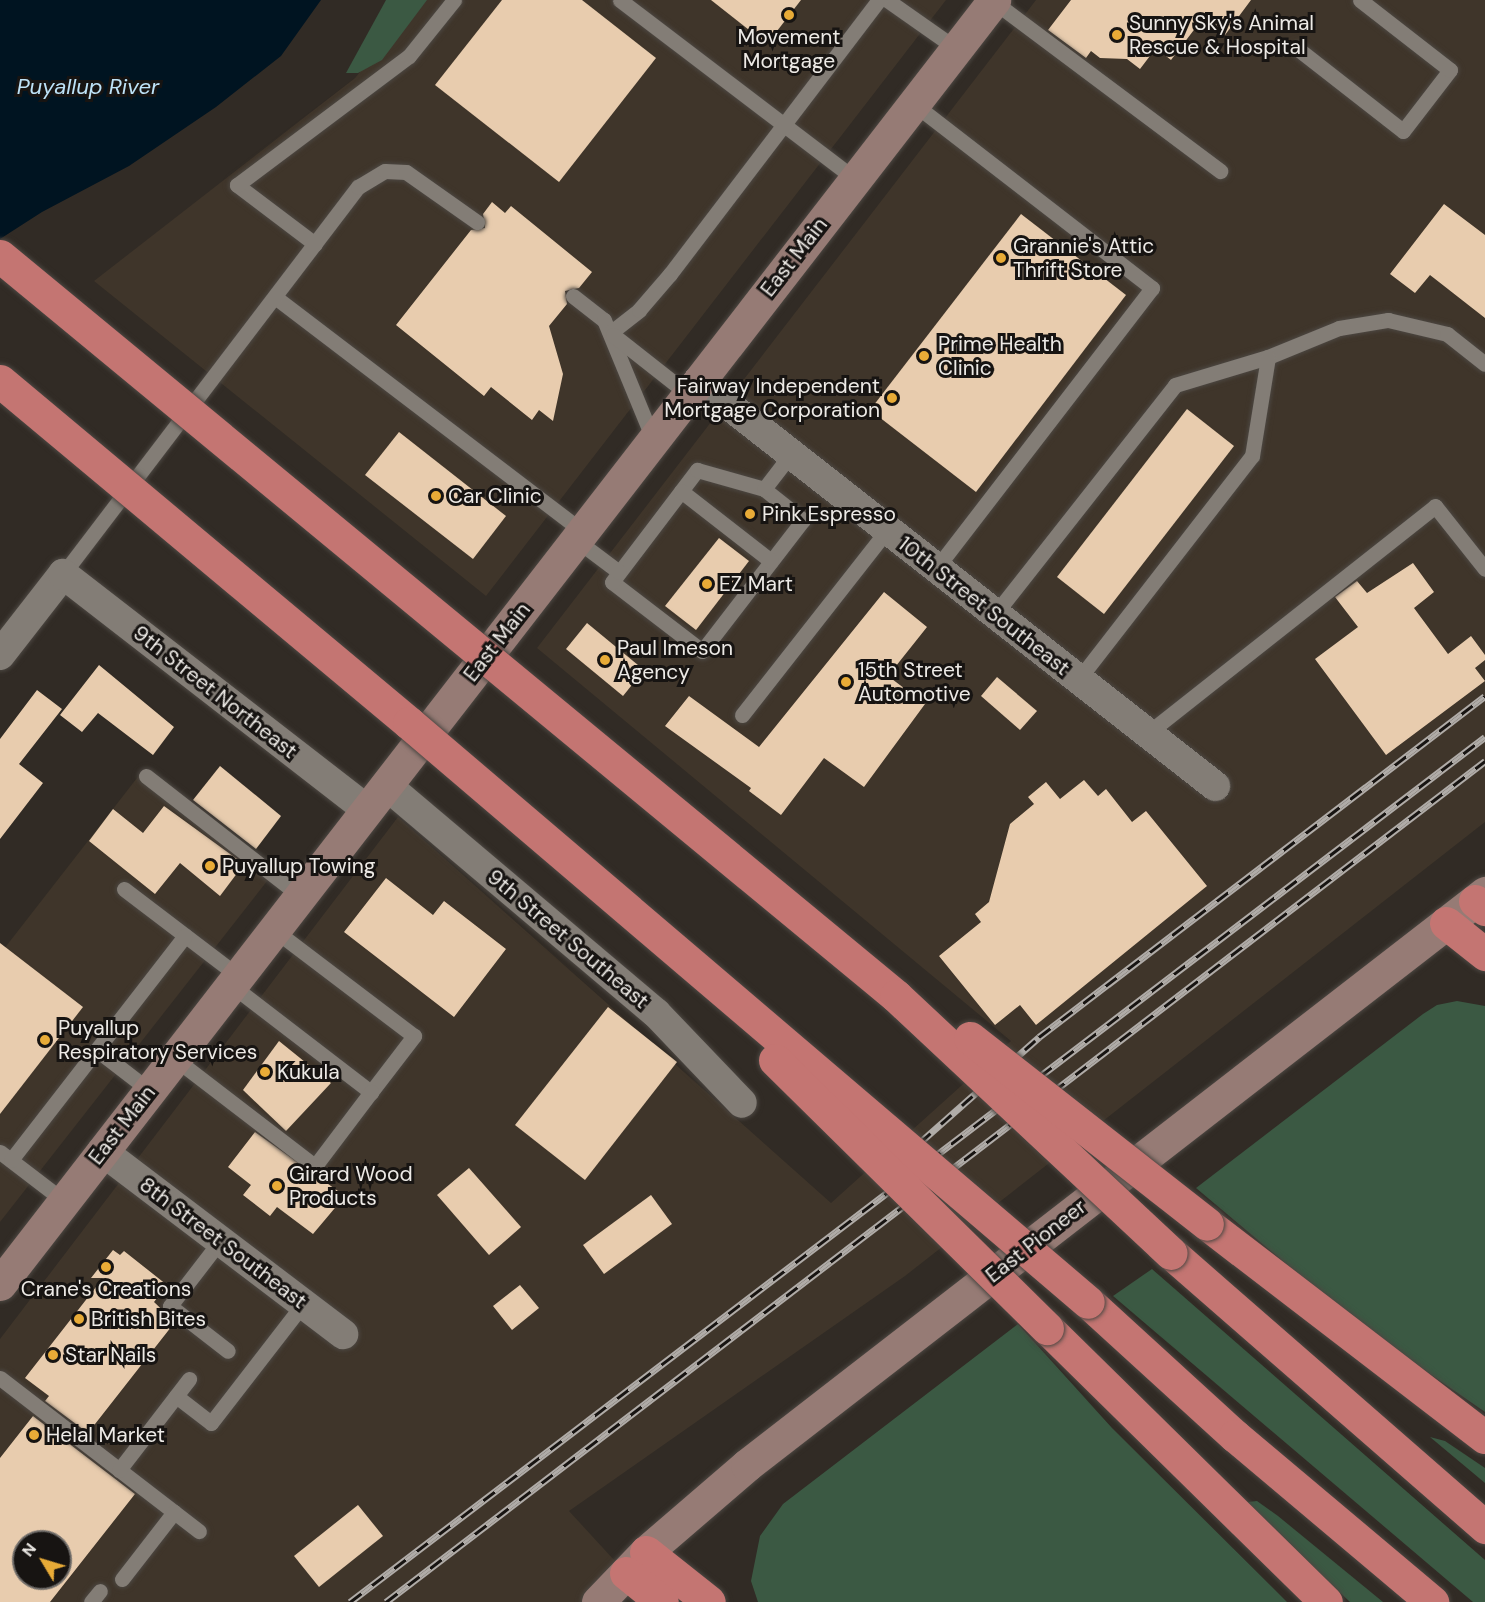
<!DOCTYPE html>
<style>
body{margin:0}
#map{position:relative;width:1485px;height:1602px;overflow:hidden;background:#312b25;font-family:"DM Sans",sans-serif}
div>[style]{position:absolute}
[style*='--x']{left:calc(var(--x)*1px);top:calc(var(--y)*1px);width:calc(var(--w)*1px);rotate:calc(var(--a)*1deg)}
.built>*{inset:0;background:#3f352a}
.green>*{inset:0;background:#3b5943}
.water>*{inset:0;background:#001421}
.building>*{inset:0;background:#e8ccae}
.roads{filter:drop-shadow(0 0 2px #4c4742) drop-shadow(0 0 2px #4c4742)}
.lane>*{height:15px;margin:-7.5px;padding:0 7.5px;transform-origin:7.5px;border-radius:7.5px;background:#837d76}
.street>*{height:30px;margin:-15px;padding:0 15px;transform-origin:15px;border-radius:15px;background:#837d76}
.secondary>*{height:33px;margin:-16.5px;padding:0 16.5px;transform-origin:16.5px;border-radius:16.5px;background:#967b75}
.highway>*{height:33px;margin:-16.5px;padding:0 16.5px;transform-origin:16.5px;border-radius:16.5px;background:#c47572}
.rail>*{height:7px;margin-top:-3.5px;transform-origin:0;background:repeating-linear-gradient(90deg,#171412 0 14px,#b0aca8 0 28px);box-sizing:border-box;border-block:2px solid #b0aca8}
.bridges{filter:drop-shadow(0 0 2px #4c4742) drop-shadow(0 0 2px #4c4742)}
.highway-bridge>*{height:33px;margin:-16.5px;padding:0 16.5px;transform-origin:16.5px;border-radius:16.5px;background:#c47572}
.dots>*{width:16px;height:16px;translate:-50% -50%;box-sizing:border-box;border:3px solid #171412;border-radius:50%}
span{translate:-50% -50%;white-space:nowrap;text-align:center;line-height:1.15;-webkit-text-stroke:6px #171412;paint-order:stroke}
.poi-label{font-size:21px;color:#edeae6}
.left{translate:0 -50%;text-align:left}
.right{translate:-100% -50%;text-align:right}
.street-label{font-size:21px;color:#edeae6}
.water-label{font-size:22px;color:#bde2f7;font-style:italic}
.north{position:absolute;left:12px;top:1530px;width:60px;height:60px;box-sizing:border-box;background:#171412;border:2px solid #6d6a67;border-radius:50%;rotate:308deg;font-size:16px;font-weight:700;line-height:24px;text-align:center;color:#edeae6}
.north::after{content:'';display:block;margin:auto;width:21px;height:27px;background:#e8ab37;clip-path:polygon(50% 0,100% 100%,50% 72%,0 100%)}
</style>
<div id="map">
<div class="built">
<div style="clip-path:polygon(420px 0,946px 0,486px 596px,94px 281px,355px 78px)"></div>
<div style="clip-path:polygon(evenodd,1036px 0,1485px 0,1485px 822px,905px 1276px,569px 1511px,626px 1573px,598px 1602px,0 1602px,0 1339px,398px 817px,831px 1203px,1011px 1041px,537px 648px,1036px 0,24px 1542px,60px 1542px,60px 1578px,24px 1578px,24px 1542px)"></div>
<div style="clip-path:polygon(144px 769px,275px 871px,0 1222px,0 954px)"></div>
</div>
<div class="green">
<div style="clip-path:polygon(386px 0,427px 0,382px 60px,358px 73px,346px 73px)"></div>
<div style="clip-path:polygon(1457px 1001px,1485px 1006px,1485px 1412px,1359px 1325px,1196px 1188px,1423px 1014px,1437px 1005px)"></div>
<div style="clip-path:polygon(1152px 1269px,1485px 1560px,1485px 1602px,1473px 1602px,1113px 1296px)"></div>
<div style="clip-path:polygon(1018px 1324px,1112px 1428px,1287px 1602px,758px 1602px,751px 1581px,760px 1536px,783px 1504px)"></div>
<div style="clip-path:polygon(1430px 1437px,1445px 1441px,1485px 1468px,1485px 1483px)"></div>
<div style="clip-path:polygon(1257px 1501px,1278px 1516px,1383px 1602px,1350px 1602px,1255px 1512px,1248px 1502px)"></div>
</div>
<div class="water">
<div style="clip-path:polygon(0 0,321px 0,281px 56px,216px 107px,129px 166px,42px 212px,0 239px)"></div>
</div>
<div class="building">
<div style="clip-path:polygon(502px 0,582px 0,656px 58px,559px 182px,435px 85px)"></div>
<div style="clip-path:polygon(711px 0,801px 0,767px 44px)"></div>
<div style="clip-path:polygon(1071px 0,1251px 0,1225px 35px,1203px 18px,1171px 60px,1156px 48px,1140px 69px,1127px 59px,1100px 58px,1091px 51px,1086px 58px,1048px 30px)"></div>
<div style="clip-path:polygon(492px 202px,505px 213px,511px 206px,592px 272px,579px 288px,565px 291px,567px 304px,549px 326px,563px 374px,553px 421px,539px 410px,532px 420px,491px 387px,484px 396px,396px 325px,471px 230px,485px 228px,483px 214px)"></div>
<div style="clip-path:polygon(1444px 204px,1485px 235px,1485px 318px,1430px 275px,1415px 293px,1390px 274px)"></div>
<div style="clip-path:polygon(1021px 214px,1126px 295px,976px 492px,870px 410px)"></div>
<div style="clip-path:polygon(1187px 409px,1234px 446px,1104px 614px,1057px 577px)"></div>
<div style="clip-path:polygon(399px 432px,506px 516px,473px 559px,365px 475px)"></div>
<div style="clip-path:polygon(719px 538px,749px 561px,696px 630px,665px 606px)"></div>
<div style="clip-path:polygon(1413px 563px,1434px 592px,1414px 608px,1448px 654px,1471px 636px,1485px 655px,1485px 660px,1475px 668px,1485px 681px,1386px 755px,1315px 659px,1358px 627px,1335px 597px,1357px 581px,1367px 593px)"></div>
<div style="clip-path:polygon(884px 592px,927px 627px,888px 676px,925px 704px,864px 787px,824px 758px,781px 815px,749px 791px,751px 788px,665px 726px,689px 696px,759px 747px)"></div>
<div style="clip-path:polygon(587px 623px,644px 670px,623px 696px,566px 649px)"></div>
<div style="clip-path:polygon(99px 665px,174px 727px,153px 755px,98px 713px,82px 732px,60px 715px)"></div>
<div style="clip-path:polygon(997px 677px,1037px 711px,1020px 730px,981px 696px)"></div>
<div style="clip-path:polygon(37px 690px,62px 709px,19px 764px,43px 783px,0 839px,0 739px)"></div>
<div style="clip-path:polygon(220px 766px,281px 816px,256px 849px,193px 800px)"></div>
<div style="clip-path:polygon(1084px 780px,1098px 796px,1106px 789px,1132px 822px,1146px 811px,1207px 886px,1036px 1025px,1020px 1005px,995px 1025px,939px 956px,981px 922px,975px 914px,989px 902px,1010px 824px,1034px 804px,1028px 797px,1046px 782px,1060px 799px)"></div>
<div style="clip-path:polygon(164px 806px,244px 864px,220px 896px,180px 863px,155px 894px,89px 841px,113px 809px,143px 833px)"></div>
<div style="clip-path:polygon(386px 878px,433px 915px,444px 901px,506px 949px,454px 1017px,344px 932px)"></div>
<div style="clip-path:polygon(0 943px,83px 1007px,0 1114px)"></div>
<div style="clip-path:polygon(608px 1007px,677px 1062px,585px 1180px,515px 1125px)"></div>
<div style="clip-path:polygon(279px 1041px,331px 1083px,286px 1131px,243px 1090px)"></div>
<div style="clip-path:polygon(255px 1132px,345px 1196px,313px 1234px,277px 1207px,270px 1216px,243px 1195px,251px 1185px,228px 1167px)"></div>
<div style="clip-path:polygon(469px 1168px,521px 1227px,489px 1255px,437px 1195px)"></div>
<div style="clip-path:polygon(651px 1195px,672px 1224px,604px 1274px,583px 1245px)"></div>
<div style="clip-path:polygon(113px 1250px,120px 1255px,124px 1251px,167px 1285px,154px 1302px,175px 1322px,88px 1433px,45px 1401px,49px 1396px,25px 1378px,103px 1278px,91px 1278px)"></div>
<div style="clip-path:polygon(520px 1285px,539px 1308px,512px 1330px,493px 1306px)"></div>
<div style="clip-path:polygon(evenodd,33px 1416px,135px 1494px,50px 1602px,0 1602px,0 1458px,33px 1416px,24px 1542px,60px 1542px,60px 1578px,24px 1578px,24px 1542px)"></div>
<div style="clip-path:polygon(358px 1505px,383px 1536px,319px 1587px,294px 1556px)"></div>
</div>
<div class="roads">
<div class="lane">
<div style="--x:620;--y:0;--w:295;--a:37.3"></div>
<div style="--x:887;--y:0;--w:85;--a:35"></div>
<div style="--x:993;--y:1;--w:284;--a:36.8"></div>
<div style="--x:1298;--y:49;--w:133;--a:38"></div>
<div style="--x:1403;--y:131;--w:77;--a:-52.4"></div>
<div style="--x:1450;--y:70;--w:114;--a:-142.1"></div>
<div style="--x:914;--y:104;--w:301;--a:37.7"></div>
<div style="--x:1152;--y:288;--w:354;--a:127.6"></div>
<div style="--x:315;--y:244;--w:98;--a:-142.9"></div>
<div style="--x:237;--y:185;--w:215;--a:-36.9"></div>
<div style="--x:409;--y:56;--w:72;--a:-51.2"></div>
<div style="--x:573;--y:296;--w:39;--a:38"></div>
<div style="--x:604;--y:320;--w:129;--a:67.6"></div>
<div style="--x:275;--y:297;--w:386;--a:37.3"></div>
<div style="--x:610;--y:333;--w:37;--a:-38"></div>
<div style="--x:639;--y:310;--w:48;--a:-49.3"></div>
<div style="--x:670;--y:274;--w:345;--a:-52.7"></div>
<div style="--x:613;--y:335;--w:95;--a:38.2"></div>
<div style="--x:764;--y:489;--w:50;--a:38.5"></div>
<div style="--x:803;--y:520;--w:165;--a:127.6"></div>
<div style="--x:702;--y:651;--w:113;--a:-142.5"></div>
<div style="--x:612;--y:582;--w:141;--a:-52.8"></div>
<div style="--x:697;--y:470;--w:70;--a:15.8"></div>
<div style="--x:764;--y:489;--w:44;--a:-52.4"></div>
<div style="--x:681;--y:491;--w:114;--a:37.9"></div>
<div style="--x:575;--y:539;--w:55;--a:36.9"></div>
<div style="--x:63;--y:574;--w:487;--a:-52.7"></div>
<div style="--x:358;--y:187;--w:31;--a:-31"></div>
<div style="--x:385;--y:171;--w:21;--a:3"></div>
<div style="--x:406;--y:172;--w:87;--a:35.2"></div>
<div style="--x:995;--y:614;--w:291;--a:-51.8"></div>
<div style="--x:1175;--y:385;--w:97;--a:-16.8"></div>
<div style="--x:1268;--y:357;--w:77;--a:-22.2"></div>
<div style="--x:1339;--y:328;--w:50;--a:-9.3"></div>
<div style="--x:1388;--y:320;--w:61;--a:13.3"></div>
<div style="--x:1447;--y:334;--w:48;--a:38.3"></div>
<div style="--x:1078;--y:680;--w:284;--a:-52.2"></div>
<div style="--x:1252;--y:456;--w:100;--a:-80.8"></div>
<div style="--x:742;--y:715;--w:235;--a:-51.9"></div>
<div style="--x:1148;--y:733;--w:366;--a:-38.3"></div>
<div style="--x:1435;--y:506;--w:80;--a:51.6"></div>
<div style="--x:146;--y:776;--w:194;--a:37.9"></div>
<div style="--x:124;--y:889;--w:142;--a:37.3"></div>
<div style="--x:230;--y:984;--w:178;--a:37.5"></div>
<div style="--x:371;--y:1092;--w:71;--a:-52.5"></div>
<div style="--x:414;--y:1036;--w:177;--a:-142.8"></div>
<div style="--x:97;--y:1050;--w:66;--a:37.6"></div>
<div style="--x:174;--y:1058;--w:178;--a:37.5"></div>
<div style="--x:315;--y:1166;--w:93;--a:-52.9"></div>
<div style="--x:0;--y:1152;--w:81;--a:37.4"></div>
<div style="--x:11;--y:1160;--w:284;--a:-52.2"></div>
<div style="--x:220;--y:1241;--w:82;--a:127.6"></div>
<div style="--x:170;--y:1306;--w:73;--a:37.8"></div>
<div style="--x:0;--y:1378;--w:251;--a:37.6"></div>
<div style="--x:176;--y:1396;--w:44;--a:37.6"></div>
<div style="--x:211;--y:1423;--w:150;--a:-52.3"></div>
<div style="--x:119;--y:1470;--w:115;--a:-52.4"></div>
<div style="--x:122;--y:1579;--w:85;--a:-52.2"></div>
<div style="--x:91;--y:1602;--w:14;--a:-51"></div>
</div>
<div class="street">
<div style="--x:698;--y:381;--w:657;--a:38.07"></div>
<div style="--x:0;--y:655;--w:103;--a:-52.1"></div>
<div style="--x:63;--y:574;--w:385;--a:37.8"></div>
<div style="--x:386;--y:785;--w:353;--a:40.2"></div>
<div style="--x:656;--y:1013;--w:124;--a:46.3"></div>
<div style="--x:102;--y:1151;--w:303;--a:37.2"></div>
</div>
<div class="secondary">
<div style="--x:0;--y:1284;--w:1624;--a:-52.25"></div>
<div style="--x:598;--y:1602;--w:69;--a:-46.2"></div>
<div style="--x:646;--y:1552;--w:133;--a:-40.7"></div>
<div style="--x:747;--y:1465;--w:934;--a:-37.78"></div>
</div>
<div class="highway">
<div style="--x:1475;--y:901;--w:13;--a:39"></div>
<div style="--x:1446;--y:923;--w:50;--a:38.5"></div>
<div style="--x:1207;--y:1224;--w:350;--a:37.5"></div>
<div style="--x:1171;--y:1253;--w:417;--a:41.1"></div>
<div style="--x:1088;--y:1302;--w:199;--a:42.4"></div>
<div style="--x:1235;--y:1436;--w:258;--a:40.1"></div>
<div style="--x:1047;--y:1328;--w:391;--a:44.5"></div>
<div style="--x:646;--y:1552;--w:80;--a:38.4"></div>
<div style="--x:626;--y:1573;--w:46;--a:38.9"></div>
</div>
</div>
<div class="rail">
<div style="--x:899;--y:1161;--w:187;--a:-41.5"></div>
<div style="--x:1039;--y:1037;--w:561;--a:-37.4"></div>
<div style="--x:350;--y:1602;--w:1427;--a:-37.31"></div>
<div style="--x:386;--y:1602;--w:1384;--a:-37.42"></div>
</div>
<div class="bridges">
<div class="highway-bridge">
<div style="--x:0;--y:256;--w:1162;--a:39.55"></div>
<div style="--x:896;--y:996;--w:376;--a:43.1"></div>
<div style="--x:0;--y:381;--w:533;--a:39.9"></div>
<div style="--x:409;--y:723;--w:892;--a:40.46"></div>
<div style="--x:970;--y:1038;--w:301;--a:38.1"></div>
<div style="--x:775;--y:1060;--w:382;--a:44.6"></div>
</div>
</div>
<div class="dots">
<div style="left:789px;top:15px;background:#e8ab37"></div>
<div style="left:1117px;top:35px;background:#e8ab37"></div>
<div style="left:1001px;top:258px;background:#e8ab37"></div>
<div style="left:924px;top:356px;background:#e8ab37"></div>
<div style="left:892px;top:398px;background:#e8ab37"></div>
<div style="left:436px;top:496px;background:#e8ab37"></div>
<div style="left:750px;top:514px;background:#e8ab37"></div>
<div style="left:707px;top:584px;background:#e8ab37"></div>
<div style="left:605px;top:660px;background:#e8ab37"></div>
<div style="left:846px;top:682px;background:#e8ab37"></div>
<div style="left:210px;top:866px;background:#e8ab37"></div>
<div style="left:45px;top:1040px;background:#e8ab37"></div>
<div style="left:265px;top:1072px;background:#e8ab37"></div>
<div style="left:277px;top:1186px;background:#e8ab37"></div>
<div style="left:106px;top:1267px;background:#e8ab37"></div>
<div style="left:79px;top:1319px;background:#e8ab37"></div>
<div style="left:53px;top:1355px;background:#e8ab37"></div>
<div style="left:34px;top:1435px;background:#e8ab37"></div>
</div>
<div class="poi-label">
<span class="left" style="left:1129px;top:35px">Sunny Sky's Animal<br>Rescue &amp; Hospital</span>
<span style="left:789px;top:49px">Movement<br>Mortgage</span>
<span class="left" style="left:1013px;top:258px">Grannie's Attic<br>Thrift Store</span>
<span class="left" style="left:938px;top:356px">Prime Health<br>Clinic</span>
<span class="right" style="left:880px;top:398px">Fairway Independent<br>Mortgage Corporation</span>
<span class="left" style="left:448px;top:496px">Car Clinic</span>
<span class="left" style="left:762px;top:514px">Pink Espresso</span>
<span class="left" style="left:719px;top:584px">EZ Mart</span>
<span class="left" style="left:617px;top:660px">Paul Imeson<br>Agency</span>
<span class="left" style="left:858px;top:682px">15th Street<br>Automotive</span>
<span class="left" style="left:222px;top:866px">Puyallup Towing</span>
<span class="left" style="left:58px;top:1040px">Puyallup<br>Respiratory Services</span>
<span class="left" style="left:277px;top:1072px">Kukula</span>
<span class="left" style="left:289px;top:1186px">Girard Wood<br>Products</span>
<span style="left:106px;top:1289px">Crane's Creations</span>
<span class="left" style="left:91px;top:1319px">British Bites</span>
<span class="left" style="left:65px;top:1355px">Star Nails</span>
<span class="left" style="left:46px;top:1435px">Helal Market</span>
</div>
<div class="street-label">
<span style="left:794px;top:257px;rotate:-52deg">East Main</span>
<span style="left:984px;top:606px;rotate:38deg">10th Street Southeast</span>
<span style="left:497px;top:642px;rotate:-52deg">East Main</span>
<span style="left:215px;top:692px;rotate:38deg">9th Street Northeast</span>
<span style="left:568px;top:939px;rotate:40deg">9th Street Southeast</span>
<span style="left:122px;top:1125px;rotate:-52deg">East Main</span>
<span style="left:1036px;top:1241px;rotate:-38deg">East Pioneer</span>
<span style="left:223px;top:1243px;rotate:37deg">8th Street Southeast</span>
</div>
<div class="water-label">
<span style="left:88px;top:87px">Puyallup River</span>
</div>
<div class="north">N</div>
</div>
